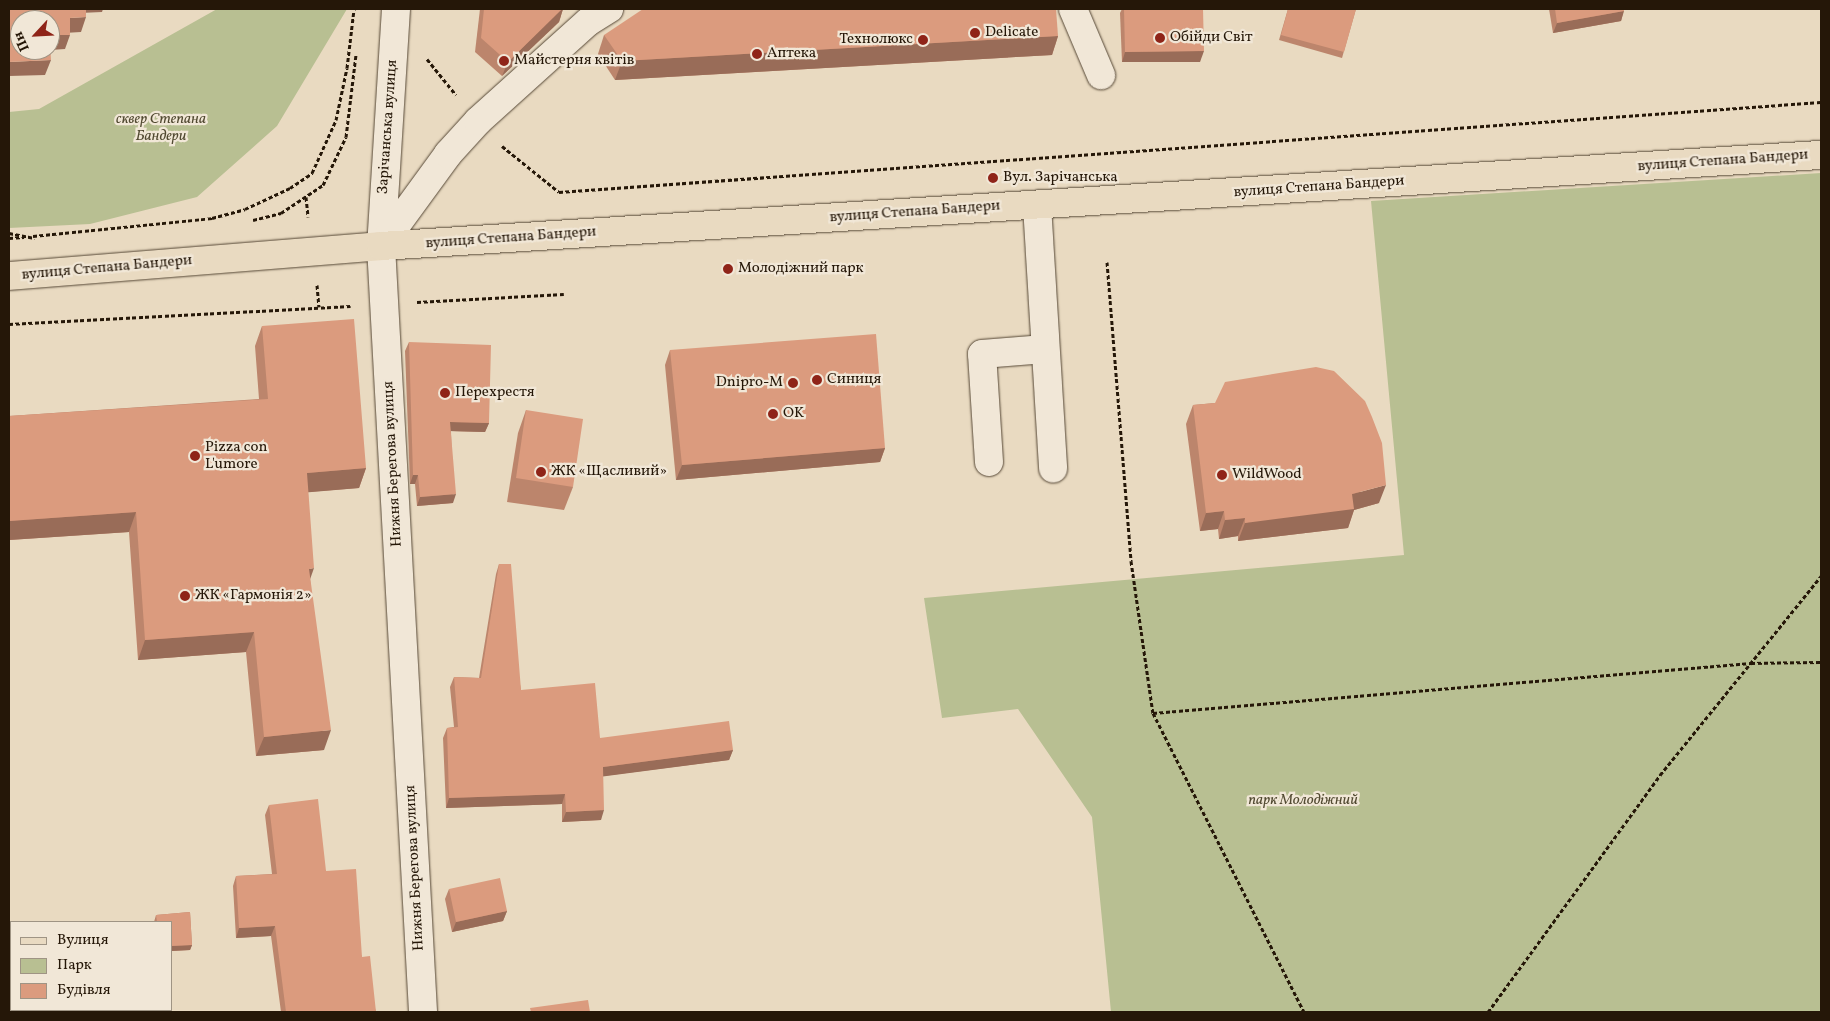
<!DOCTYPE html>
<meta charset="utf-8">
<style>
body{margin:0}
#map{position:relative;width:1830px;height:1021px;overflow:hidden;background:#e9dac1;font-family:Vollkorn,serif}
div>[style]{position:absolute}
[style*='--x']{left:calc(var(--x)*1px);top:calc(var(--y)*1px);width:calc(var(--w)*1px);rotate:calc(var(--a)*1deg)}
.green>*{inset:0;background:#b8bf92}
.path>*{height:3px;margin-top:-1.5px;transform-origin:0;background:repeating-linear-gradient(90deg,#251708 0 4px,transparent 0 6.5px)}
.roads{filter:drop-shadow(0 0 1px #564836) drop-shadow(0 0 1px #564836)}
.minor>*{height:28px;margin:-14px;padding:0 14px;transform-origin:14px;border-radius:14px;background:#f1e7d7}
.major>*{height:28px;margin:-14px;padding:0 14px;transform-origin:14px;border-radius:14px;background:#e9dac1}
.wall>*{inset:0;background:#bc856c}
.shaded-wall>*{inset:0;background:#996c58}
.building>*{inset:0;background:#db9b7e}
.dots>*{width:14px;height:14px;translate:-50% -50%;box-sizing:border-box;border:2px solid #f1e7d7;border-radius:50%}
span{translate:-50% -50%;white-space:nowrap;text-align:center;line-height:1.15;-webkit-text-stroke:4.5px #f1e7d7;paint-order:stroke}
.poi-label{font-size:15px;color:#251708}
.left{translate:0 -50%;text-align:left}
.right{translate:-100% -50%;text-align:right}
.park-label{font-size:15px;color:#514931;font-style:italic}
.street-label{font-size:15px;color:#251708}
.frame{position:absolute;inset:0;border:10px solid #251708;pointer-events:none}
.legend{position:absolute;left:10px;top:921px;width:162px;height:90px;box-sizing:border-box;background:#f1e7d7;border:1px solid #9f9484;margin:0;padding:6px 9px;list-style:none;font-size:15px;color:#251708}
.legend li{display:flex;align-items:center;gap:10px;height:25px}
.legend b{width:25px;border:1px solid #9f9484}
.north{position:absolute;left:10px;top:10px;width:50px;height:50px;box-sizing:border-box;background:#f1e7d7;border:1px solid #9f9484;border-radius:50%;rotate:245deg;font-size:14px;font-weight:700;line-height:20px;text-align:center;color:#251708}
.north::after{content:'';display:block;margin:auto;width:18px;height:22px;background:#8f2418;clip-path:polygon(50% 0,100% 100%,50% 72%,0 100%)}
</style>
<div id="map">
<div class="green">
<div style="clip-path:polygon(217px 9px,347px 9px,277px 126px,197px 197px,90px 224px,9px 228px,9px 112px,39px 109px)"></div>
<div style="clip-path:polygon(1821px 173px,1821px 1012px,1111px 1012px,1092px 817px,1018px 709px,942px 718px,924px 598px,1404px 555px,1371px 201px)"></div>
</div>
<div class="path">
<div style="--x:427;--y:59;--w:46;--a:51.1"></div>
<div style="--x:502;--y:146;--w:73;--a:38.9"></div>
<div style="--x:559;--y:192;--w:1265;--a:-4.08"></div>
<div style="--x:306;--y:197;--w:20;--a:84"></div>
<div style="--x:253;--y:220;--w:29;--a:-14"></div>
<div style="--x:281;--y:213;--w:50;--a:-33.7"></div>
<div style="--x:323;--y:185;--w:53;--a:-64.4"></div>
<div style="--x:346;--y:137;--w:84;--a:-83.1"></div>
<div style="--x:9;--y:233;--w:26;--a:11"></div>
<div style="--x:33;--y:236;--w:180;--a:-5.7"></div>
<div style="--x:212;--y:218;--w:34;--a:-15"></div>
<div style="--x:245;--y:209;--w:50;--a:-25"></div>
<div style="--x:290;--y:188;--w:27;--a:-34"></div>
<div style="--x:312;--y:173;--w:58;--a:-65.6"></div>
<div style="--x:336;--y:120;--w:53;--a:-78.1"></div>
<div style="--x:347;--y:68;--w:59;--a:-83.2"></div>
<div style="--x:9;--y:238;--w:15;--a:-4"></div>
<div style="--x:1107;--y:262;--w:300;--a:85.4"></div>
<div style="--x:1131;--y:561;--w:154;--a:81.8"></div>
<div style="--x:1153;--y:713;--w:335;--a:63.2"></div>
<div style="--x:317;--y:285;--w:22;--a:85"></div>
<div style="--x:417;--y:302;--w:147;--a:-3.1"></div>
<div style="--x:9;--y:324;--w:342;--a:-3"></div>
<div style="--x:1153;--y:713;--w:600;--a:-4.78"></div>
<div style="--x:1751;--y:663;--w:70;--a:-0.8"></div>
<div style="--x:1488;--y:1012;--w:293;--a:-54"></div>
<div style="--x:1660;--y:775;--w:256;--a:-51"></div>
</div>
<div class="roads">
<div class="minor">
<div style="--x:396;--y:9;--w:237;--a:93.6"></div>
<div style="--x:381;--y:246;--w:767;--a:86.86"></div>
<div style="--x:1073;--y:9;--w:72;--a:67"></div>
<div style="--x:1037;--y:205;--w:264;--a:86.5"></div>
<div style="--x:381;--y:246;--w:114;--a:-53.9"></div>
<div style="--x:448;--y:154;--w:45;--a:-47.7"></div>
<div style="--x:478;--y:121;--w:148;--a:-42"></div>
<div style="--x:588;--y:22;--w:25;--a:-32"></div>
<div style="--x:989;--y:462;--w:108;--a:-93.7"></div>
<div style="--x:982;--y:354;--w:63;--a:-4.5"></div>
</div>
<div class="major">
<div style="--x:9;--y:276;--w:373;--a:-4.6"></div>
<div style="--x:381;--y:246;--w:1443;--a:-3.62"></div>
</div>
</div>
<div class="wall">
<div style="clip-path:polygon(480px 9px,563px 9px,559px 22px,502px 76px,475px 52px)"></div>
<div style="clip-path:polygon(1122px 9px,1203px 9px,1200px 62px,1122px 62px,1120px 13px)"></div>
<div style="clip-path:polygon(1288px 9px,1356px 9px,1342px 58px,1279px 40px)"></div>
<div style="clip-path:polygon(1549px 9px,1624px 9px,1621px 21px,1553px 33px)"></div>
<div style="clip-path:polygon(604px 35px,1058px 36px,1052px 55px,615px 80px,598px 54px)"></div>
<div style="clip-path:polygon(262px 326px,366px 468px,359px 488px,308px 492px,310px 579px,324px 750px,256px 756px,246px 652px,138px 660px,129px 532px,9px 540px,9px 416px,259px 399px,255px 346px)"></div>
<div style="clip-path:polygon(409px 342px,489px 423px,485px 432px,451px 431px,453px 503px,417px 506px,415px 484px,410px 484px,405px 351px)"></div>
<div style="clip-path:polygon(670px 350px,885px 448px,880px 462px,676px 480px,665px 365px)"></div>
<div style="clip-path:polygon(1215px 403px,1379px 503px,1354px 510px,1348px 528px,1238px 541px,1238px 536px,1219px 539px,1218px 529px,1200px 531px,1186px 424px,1193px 405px)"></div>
<div style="clip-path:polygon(526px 410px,573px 487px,564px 510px,507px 502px,518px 433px)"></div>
<div style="clip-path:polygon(499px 564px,521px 690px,600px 738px,733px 750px,729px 760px,603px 776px,601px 820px,562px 822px,562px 804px,446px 808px,443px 738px,447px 728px,454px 727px,450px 687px,454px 677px,479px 678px,496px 574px)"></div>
<div style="clip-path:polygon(269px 805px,326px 871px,362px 957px,376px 1012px,281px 1012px,271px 936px,236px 938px,233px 886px,236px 876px,272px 874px,265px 815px)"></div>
<div style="clip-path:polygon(449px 889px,507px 911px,503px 921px,452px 932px,445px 899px)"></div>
<div style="clip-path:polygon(190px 912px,192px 945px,190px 950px,171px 951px,171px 922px,154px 922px,156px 915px)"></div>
</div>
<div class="shaded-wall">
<div style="clip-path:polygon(82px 9px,103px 9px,102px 12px,80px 13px)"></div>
<div style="clip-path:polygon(562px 9px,563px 9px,559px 22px,502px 76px,508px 62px)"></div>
<div style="clip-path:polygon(1624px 11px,1621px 21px,1553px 33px,1557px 23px)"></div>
<div style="clip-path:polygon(86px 17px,81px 32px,64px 33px,70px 18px)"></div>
<div style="clip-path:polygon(50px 35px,70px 35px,65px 49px,50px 50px)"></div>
<div style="clip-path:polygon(1058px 36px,1052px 55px,615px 80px,622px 61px)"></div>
<div style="clip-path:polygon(1204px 51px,1200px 62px,1122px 62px,1125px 52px)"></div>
<div style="clip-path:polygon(51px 60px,45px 75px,9px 76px,9px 62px)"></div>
<div style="clip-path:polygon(450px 422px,489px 423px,485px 432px,447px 431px)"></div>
<div style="clip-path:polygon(885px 448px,880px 462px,676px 480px,682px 465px)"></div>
<div style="clip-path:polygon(366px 468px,359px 488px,300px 493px,307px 473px)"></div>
<div style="clip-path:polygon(413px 475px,418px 475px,415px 484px,410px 484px)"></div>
<div style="clip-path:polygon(1386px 485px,1379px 503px,1354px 510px,1348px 528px,1238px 541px,1245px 523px)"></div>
<div style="clip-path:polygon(456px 494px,453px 503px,417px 506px,420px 497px)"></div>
<div style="clip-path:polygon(1224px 511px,1218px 529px,1200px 531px,1206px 513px)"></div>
<div style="clip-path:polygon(136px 512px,129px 532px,9px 540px,9px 521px)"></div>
<div style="clip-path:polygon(1245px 518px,1238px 536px,1219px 539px,1225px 520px)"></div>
<div style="clip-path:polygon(314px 568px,307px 588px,309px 569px)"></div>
<div style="clip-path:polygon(254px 632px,246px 652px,138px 660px,145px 640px)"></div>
<div style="clip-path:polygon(331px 730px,324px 750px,256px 756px,264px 737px)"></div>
<div style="clip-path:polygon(733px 750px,729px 760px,599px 777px,603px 767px)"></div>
<div style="clip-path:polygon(565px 794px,562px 804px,446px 808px,449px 798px)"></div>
<div style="clip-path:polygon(604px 810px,601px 820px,562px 822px,566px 812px)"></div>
<div style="clip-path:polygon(507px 911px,503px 921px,452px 932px,456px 922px)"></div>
<div style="clip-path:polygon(275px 926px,271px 936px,236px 938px,239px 928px)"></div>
<div style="clip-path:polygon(192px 945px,190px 950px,171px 951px,171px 946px)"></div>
</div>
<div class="building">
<div style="clip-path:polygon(9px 9px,86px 9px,86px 17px,70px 18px,70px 35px,50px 35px,50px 20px,20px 20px,20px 50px,50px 50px,50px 44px,51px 60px,9px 62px)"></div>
<div style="clip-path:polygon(484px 9px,562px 9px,508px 62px,481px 38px)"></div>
<div style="clip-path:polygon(643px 9px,1056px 9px,1058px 36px,622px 61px,604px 35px)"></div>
<div style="clip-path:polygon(1124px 9px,1203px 9px,1204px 51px,1125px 52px)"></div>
<div style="clip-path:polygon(1288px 9px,1356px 9px,1344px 52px,1281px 35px)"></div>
<div style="clip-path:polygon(1555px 9px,1624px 9px,1624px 11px,1557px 23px)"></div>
<div style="clip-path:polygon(354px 319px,366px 468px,307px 473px,314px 568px,309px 569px,331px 730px,264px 737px,254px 632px,145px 640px,136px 512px,9px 521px,9px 416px,268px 399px,262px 326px)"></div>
<div style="clip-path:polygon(876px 334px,885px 448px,682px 465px,670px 350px)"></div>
<div style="clip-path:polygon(409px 342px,491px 345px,489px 423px,450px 422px,456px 494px,420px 497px,418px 475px,413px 475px)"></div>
<div style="clip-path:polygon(1316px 367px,1334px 371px,1365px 401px,1372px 417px,1382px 443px,1386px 485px,1352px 494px,1354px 509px,1245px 523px,1245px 518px,1225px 520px,1224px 511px,1206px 513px,1193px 405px,1215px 403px,1225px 382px)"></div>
<div style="clip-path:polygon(526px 410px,583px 419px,573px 487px,516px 478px)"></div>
<div style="clip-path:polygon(499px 564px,511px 564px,521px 690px,595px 683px,600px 738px,729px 721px,733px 750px,603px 767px,604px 810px,566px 812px,565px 794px,449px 798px,447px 728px,458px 727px,454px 677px,481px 678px)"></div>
<div style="clip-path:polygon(318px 799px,326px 871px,356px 869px,362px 957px,370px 956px,376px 1012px,286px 1012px,275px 926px,239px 928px,236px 876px,277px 874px,269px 805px)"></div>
<div style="clip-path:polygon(9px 829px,10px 851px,9px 851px)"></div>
<div style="clip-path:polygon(500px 878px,507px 911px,456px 922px,449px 889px)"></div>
<div style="clip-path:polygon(190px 912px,192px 945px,171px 946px,171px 922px,157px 922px,156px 915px)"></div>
<div style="clip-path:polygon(588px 1000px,590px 1012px,531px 1012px,530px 1008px)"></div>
</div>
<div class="dots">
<div style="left:975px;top:33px;background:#8f2418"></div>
<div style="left:1160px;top:38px;background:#8f2418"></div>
<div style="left:923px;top:40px;background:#8f2418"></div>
<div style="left:757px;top:54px;background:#8f2418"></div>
<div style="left:504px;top:61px;background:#8f2418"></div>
<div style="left:993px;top:178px;background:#8f2418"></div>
<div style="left:728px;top:269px;background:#8f2418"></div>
<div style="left:817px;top:380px;background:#8f2418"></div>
<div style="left:793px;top:383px;background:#8f2418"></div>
<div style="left:445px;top:393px;background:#8f2418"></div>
<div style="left:773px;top:414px;background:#8f2418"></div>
<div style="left:195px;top:456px;background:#8f2418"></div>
<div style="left:541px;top:472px;background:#8f2418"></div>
<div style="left:1222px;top:475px;background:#8f2418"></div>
<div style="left:185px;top:596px;background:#8f2418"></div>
</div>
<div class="poi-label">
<span class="left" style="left:985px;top:33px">Delicate</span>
<span class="left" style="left:1170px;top:38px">Обійди Світ</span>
<span class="right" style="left:913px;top:40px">Технолюкс</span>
<span class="left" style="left:767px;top:54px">Аптека</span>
<span class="left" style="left:514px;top:61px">Майстерня квітів</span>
<span class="left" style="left:1003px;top:178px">Вул. Зарічанська</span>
<span class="left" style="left:738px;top:269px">Молодіжний парк</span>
<span class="left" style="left:827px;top:380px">Синиця</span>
<span class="right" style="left:783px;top:383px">Dnipro-M</span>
<span class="left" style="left:455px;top:393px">Перехрестя</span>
<span class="left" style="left:783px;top:414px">OK</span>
<span class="left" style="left:205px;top:456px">Pizza con<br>L'umore</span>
<span class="left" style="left:551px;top:472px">ЖК «Щасливий»</span>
<span class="left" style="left:1232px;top:475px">WildWood</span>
<span class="left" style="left:195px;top:596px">ЖК «Гармонія 2»</span>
</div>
<div class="park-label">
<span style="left:161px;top:128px">сквер Степана<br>Бандери</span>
<span style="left:1303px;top:801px">парк Молодіжний</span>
</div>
<div class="street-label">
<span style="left:388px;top:127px;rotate:-86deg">Зарічанська вулиця</span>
<span style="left:1723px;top:161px;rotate:-4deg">вулиця Степана Бандери</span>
<span style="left:1319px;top:187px;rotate:-4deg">вулиця Степана Бандери</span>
<span style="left:915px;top:212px;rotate:-4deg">вулиця Степана Бандери</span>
<span style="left:511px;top:238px;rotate:-4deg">вулиця Степана Бандери</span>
<span style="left:107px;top:268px;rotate:-5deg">вулиця Степана Бандери</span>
<span style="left:393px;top:464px;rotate:-93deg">Нижня Берегова вулиця</span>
<span style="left:415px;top:868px;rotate:-93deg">Нижня Берегова вулиця</span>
</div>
<div class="frame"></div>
<ul class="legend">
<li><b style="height:6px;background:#e9dac1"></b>Вулиця</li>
<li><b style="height:14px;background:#b8bf92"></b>Парк</li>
<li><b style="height:14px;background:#db9b7e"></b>Будівля</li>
</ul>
<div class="north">Пн</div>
</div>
